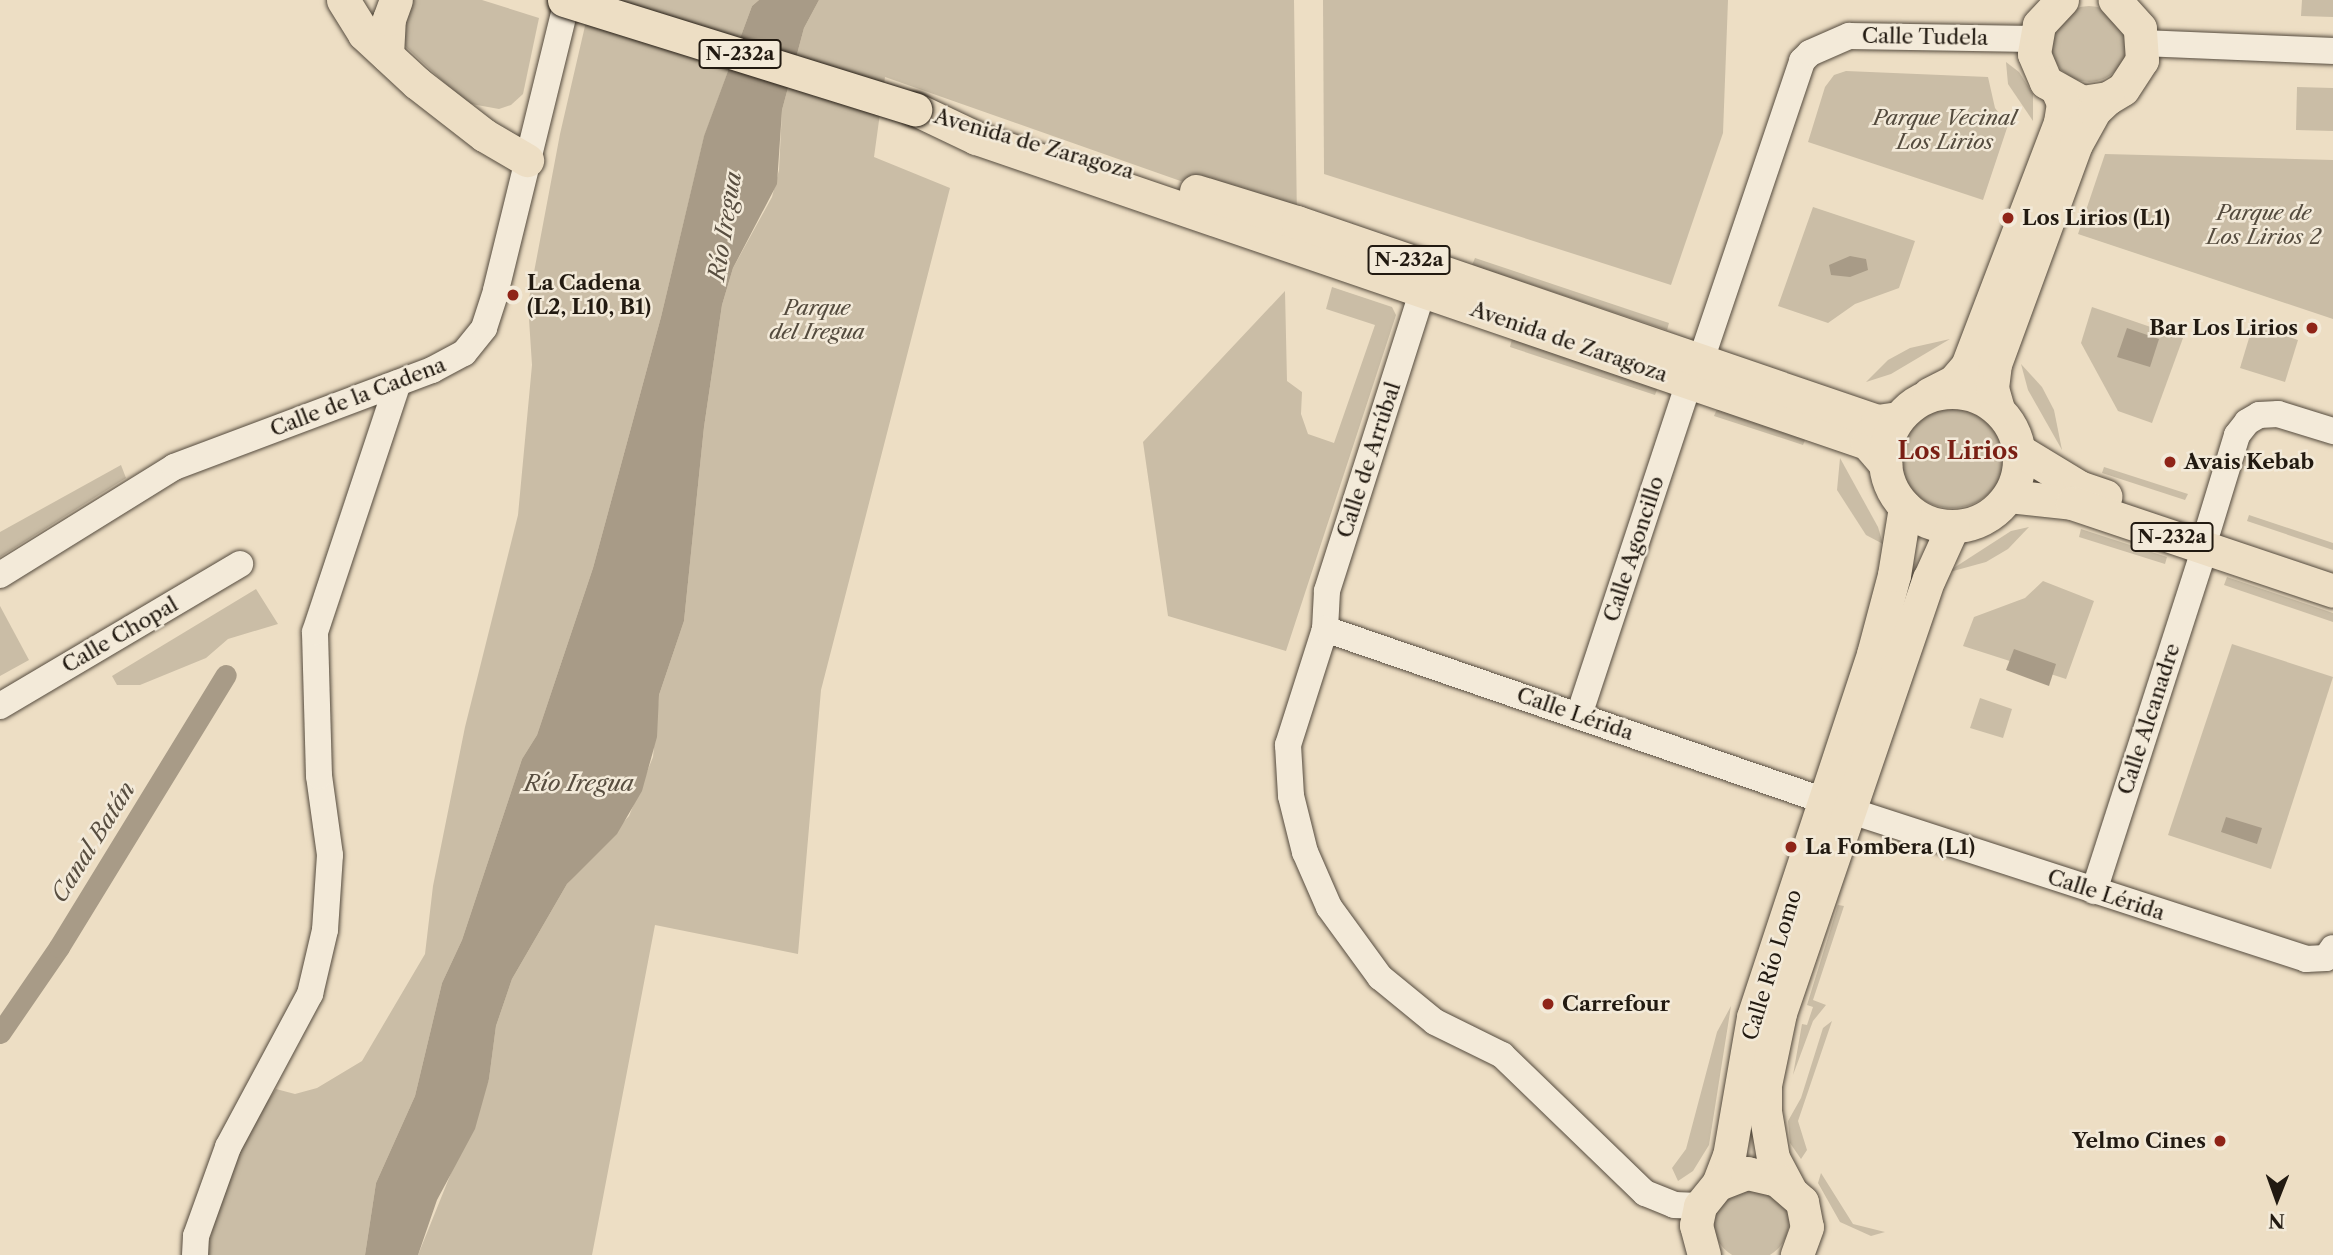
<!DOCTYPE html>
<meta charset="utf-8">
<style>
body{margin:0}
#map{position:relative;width:2333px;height:1255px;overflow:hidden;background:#eddec4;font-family:"Libre Caslon Text",serif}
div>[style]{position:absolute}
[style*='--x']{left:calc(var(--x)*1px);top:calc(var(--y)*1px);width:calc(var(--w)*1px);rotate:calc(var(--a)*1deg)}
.green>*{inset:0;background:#cabda6}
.round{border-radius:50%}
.water>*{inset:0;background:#a89b87}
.canal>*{height:21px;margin:-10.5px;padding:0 10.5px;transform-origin:10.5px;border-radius:10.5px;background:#a89b87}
.roads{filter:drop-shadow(0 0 2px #554b3e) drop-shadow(0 0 2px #554b3e)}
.minor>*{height:26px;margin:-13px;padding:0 13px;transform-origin:13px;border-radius:13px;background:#f3ead9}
.major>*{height:33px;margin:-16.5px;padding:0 16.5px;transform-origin:16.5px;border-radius:16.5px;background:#eddec4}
.major>.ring{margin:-16.5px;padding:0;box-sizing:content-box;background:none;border:33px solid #eddec4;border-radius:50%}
.bridges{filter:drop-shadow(0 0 2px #221a11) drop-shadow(0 0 2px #221a11)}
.major-bridge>*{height:33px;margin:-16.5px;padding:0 16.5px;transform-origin:16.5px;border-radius:16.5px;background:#eddec4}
.dots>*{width:19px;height:19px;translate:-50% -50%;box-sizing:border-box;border:4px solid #f3ead9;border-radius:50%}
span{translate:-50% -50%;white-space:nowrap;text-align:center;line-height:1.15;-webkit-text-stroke:5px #f3ead9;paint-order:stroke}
.shield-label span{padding:2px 5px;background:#f3ead9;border:2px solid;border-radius:5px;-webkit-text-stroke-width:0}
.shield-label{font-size:19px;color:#221a11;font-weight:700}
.street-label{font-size:21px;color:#221a11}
.park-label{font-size:21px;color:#544b3e;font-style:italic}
.poi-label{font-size:21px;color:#221a11;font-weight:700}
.left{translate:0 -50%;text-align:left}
.right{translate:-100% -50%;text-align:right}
.water-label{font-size:23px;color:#584e40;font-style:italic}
.quarter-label{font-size:24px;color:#7a1f14;font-weight:700}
.north{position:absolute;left:2242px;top:1164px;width:70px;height:70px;-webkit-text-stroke:5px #f3ead9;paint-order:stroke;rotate:181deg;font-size:19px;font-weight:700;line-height:28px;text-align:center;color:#221a11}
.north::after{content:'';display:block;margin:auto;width:24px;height:32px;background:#221a11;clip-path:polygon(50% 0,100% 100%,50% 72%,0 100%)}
</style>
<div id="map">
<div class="green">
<div style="clip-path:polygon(412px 0,482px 0,539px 18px,523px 94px,511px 105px,499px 109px,466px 103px,402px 43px,408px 4px)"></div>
<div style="clip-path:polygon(591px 0,759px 0,752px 6px,704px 137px,661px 317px,593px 568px,537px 735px,522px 759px,462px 940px,442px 983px,415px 1096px,376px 1183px,365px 1255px,205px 1255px,238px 1142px,276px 1089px,295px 1094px,317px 1088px,362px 1061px,425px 954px,433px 886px,465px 727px,518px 515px,532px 365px,528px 304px,560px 134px)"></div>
<div style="clip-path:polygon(819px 0,1294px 0,1297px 222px,885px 77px,874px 157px,950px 188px,821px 690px,798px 954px,655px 925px,592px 1255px,418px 1255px,489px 1079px,496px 1026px,512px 979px,567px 884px,629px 816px,653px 757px,659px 695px,684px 621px,704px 427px,722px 305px,733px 268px,772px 197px,779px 170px,782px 110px,804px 28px)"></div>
<div style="clip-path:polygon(1323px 0,1728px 0,1723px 133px,1671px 285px,1324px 174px)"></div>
<div style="clip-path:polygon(2302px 0,2333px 0,2333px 17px,2301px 16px)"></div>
<div class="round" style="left:2051px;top:6px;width:76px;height:76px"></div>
<div style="clip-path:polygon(2006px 62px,2019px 72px,2033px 94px,2033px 121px,2008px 84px)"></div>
<div style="clip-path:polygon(1846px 71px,1988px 77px,1995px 108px,2008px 125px,1983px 200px,1808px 142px,1825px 87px,1834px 75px)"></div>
<div style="clip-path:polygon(2297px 87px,2333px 88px,2333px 131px,2296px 130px)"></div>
<div style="clip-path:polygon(2105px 154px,2333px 160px,2333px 319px,2078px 234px)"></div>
<div style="clip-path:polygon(1813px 207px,1915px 241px,1899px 288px,1855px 304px,1828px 323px,1778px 306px)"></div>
<div style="clip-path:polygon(1475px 258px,1669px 323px,1667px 330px,1472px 265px)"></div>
<div style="clip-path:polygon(1332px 287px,1392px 307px,1396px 315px,1286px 651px,1168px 616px,1143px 442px,1285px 291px,1287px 381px,1302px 392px,1301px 414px,1308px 434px,1334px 443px,1375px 325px,1326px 309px)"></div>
<div style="clip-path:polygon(2092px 307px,2183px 338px,2152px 423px,2118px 411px,2081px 343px)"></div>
<div style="clip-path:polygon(2253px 325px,2298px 340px,2285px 382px,2240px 368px)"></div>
<div style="clip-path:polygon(1512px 339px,1658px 387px,1655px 395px,1510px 347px)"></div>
<div style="clip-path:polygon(1950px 339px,1891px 374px,1866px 382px,1888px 360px,1910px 348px)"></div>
<div style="clip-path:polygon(2021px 364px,2042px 387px,2054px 410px,2062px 450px,2028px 390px)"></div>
<div class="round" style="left:1898px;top:400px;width:108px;height:108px"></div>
<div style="clip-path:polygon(1718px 407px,1806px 438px,1803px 445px,1714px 416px)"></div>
<div style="clip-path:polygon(1840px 458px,1878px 527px,1883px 544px,1866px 535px,1837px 490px)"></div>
<div style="clip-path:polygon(121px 465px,126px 478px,0 557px,0 532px)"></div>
<div style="clip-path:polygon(2104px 467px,2188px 494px,2185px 500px,2102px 473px)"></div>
<div style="clip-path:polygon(2249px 515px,2333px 543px,2333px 550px,2247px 521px)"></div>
<div style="clip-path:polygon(2029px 527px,2008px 549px,1986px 562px,1946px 573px,2011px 531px)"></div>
<div style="clip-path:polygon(2081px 529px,2167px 557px,2165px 564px,2079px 537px)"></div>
<div style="clip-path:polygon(2227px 577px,2333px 613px,2333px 622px,2224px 585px)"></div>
<div style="clip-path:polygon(2043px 581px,2094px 601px,2066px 679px,1963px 646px,1974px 617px,2025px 598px)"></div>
<div style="clip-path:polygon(256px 589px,278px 624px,228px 639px,206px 658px,140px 685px,117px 685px,112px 676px)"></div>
<div style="clip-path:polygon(0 606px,29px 660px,0 676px)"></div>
<div style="clip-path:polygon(2232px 644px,2333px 677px,2271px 869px,2168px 835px)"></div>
<div style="clip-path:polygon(1980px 698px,2012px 709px,2003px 738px,1970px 728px)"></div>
<div style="clip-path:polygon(1838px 905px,1844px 906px,1813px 1000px,1826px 1005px,1813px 1021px,1793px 1075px,1802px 1024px,1807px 1025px,1813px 1007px,1807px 1005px)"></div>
<div style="clip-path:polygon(1731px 1006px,1709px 1145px,1693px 1171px,1678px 1181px,1672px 1168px,1686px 1149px,1717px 1032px)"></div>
<div style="clip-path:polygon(1832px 1021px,1798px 1121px,1807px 1150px,1801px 1159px,1790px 1143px,1788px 1121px,1801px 1098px,1823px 1028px)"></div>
<div style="clip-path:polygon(1821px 1173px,1853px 1224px,1885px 1232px,1871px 1236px,1840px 1222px,1818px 1183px)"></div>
<div class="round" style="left:1713px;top:1184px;width:76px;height:76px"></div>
</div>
<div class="water">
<div style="clip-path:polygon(759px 0,819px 0,804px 28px,782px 110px,777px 184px,733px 268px,722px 305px,704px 427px,684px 621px,659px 695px,657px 737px,642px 791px,617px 834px,567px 884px,512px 979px,496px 1026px,489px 1079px,475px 1129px,437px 1200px,418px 1255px,365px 1255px,376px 1183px,415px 1096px,442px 983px,462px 940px,522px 759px,537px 735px,593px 568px,661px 317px,704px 136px,752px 6px)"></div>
<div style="clip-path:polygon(1850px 256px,1866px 259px,1868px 270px,1850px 277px,1831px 275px,1829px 265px)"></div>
<div style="clip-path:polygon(2127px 328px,2159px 339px,2150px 367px,2117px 357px)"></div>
<div style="clip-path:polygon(2014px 649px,2056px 664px,2049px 686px,2006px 670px)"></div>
<div style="clip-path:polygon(2226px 817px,2262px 828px,2257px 844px,2221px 832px)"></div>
</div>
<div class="canal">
<div style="--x:0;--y:1033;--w:104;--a:-55.5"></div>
<div style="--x:59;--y:947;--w:319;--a:-58.5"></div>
</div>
<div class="roads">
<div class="minor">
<div style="--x:2143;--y:43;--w:190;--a:2.4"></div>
<div style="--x:1422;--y:293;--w:313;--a:107.7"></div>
<div style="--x:1327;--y:591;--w:38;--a:93"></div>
<div style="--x:1325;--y:629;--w:122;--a:107.7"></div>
<div style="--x:1288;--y:745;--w:51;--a:86.6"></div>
<div style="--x:1291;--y:796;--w:58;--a:76"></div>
<div style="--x:1305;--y:852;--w:60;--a:66.4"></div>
<div style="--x:1329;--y:907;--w:87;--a:53.9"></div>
<div style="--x:1380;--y:977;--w:71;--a:39.3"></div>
<div style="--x:1435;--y:1022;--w:75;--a:26.2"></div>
<div style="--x:1502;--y:1055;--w:199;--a:44"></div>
<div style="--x:1645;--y:1193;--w:31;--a:22"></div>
<div style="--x:1674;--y:1205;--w:26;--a:2"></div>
<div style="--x:1701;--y:360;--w:316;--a:-71.3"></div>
<div style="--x:1802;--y:61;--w:11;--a:-45"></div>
<div style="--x:1810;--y:53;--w:43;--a:-23.6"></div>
<div style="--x:1849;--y:36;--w:185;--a:0.9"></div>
<div style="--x:2208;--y:530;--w:99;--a:-73"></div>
<div style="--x:2237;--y:435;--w:16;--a:-52"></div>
<div style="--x:2247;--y:422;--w:14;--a:-30"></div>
<div style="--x:2259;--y:415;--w:19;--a:-3"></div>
<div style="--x:2278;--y:414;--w:58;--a:17.2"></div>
<div style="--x:0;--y:575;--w:205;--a:-31.8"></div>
<div style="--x:174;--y:467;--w:276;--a:-20.6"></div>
<div style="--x:432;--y:370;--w:36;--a:-28"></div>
<div style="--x:464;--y:353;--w:32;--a:-51"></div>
<div style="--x:484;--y:328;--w:40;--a:-72"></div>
<div style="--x:496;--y:290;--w:299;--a:-76.2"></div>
<div style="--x:1325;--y:629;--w:529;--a:18.98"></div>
<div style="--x:0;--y:706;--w:279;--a:-30.6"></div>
<div style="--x:1579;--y:715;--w:350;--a:-71.7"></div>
<div style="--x:1848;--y:810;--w:482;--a:18"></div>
<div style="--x:2306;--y:959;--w:20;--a:-3"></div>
<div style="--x:2326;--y:958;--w:12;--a:-55"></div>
<div style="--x:2094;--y:891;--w:361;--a:-72.1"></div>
<div style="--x:195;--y:1255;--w:19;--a:-87"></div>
<div style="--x:196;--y:1236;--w:95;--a:-70.2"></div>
<div style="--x:228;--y:1147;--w:174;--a:-61.8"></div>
<div style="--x:310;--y:994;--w:66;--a:-76.8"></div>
<div style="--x:325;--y:930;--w:75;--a:-86.2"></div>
<div style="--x:330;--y:855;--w:80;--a:-97.9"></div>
<div style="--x:319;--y:776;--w:144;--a:-91.6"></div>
<div style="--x:315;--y:632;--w:262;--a:-71.6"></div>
</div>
<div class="major">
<div style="--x:343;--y:0;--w:40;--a:58"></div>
<div style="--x:364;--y:34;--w:72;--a:42.8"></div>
<div style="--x:417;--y:83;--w:85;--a:37.8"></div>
<div style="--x:484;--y:135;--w:50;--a:30.2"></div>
<div style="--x:2062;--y:0;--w:34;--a:133"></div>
<div style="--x:2039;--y:25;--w:29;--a:100"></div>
<div style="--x:2034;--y:54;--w:30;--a:67"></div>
<div style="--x:2046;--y:82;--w:41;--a:29.1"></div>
<div style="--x:2082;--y:102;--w:26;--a:-9"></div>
<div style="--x:2108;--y:98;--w:17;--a:-31"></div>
<div style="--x:2123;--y:89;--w:35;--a:-57"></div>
<div style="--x:2142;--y:60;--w:32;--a:-94"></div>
<div style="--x:2140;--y:28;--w:38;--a:-132"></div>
<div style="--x:387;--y:55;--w:36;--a:-87"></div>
<div style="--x:389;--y:19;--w:20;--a:-70"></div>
<div style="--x:915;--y:109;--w:68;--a:25.4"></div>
<div style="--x:976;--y:138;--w:942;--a:18.9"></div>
<div style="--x:1867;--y:443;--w:28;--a:49"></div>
<div style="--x:1196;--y:191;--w:106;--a:17.1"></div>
<div style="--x:1297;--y:222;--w:613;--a:18.94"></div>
<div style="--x:1877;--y:421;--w:21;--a:-8"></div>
<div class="ring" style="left:1885px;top:392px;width:101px;height:101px"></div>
<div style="--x:1929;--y:394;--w:27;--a:-27"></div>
<div style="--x:1953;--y:382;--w:21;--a:-49"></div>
<div style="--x:1967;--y:366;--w:261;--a:-69.1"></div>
<div style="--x:2060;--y:122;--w:19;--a:-81"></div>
<div style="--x:2063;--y:103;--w:12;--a:-114"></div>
<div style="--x:1998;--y:409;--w:22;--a:-106"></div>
<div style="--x:1992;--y:388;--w:24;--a:-83"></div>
<div style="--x:1995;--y:364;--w:234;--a:-69.8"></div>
<div style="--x:2076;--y:144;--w:38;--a:-61"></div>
<div style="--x:2094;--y:111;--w:19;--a:-43"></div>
<div style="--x:2020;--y:451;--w:69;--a:31.4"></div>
<div style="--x:2079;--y:487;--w:28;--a:19"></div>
<div style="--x:2009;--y:496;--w:63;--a:6.3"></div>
<div style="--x:2072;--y:503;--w:275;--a:18.6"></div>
<div style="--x:1718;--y:1184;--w:30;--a:-69"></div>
<div style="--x:1729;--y:1156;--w:141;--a:-80.2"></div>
<div style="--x:1753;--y:1017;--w:382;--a:-71.7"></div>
<div style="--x:1873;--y:654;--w:82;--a:-75.1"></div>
<div style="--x:1894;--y:575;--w:69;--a:-80.8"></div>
<div style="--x:1790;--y:1190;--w:36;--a:-118"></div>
<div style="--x:1773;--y:1158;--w:48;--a:-99.7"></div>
<div style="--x:1765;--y:1111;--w:26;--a:-90"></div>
<div style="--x:1765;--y:1085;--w:74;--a:-78.2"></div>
<div style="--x:1780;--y:1013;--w:459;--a:-71.1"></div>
<div style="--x:1929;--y:579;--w:58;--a:-65.6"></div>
<div style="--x:1704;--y:1255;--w:31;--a:-105"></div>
<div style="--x:1696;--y:1225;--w:19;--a:-78"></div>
<div style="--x:1700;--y:1206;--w:28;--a:-51"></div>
<div style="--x:1718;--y:1184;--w:31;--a:-21"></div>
<div style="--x:1747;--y:1173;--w:31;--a:13"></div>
<div style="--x:1777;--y:1180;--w:33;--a:41"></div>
<div style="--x:1802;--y:1202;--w:25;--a:79"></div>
<div style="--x:1807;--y:1227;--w:30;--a:110"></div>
</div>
</div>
<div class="bridges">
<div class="major-bridge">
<div style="--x:564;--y:0;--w:368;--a:17.3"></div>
</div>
</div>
<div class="dots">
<div style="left:2008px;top:218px;background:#8f2418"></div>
<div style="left:513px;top:295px;background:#8f2418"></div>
<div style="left:2312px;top:328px;background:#8f2418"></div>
<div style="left:2170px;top:462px;background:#8f2418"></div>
<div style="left:1791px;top:847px;background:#8f2418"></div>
<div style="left:1548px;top:1004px;background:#8f2418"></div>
<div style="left:2220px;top:1141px;background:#8f2418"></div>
</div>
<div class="shield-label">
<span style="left:740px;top:54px">N-232a</span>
<span style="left:1409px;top:260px">N-232a</span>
<span style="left:2172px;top:537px">N-232a</span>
</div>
<div class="street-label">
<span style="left:1925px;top:37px;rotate:1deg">Calle Tudela</span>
<span style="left:1034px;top:144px;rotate:16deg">Avenida de Zaragoza</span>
<span style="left:1569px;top:342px;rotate:19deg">Avenida de Zaragoza</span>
<span style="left:358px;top:397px;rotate:-21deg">Calle de la Cadena</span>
<span style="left:1369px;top:460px;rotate:-72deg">Calle de Arrúbal</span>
<span style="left:1634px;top:549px;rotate:-72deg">Calle Agoncillo</span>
<span style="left:120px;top:635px;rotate:-30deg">Calle Chopal</span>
<span style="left:1575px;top:714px;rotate:19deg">Calle Lérida</span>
<span style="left:2149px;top:719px;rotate:-72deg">Calle Alcanadre</span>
<span style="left:2106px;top:895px;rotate:18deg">Calle Lérida</span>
<span style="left:1772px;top:965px;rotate:-73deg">Calle Río Lomo</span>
</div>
<div class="park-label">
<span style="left:1945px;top:130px">Parque Vecinal<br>Los Lirios</span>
<span style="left:2264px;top:225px">Parque de<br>Los Lirios 2</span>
<span style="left:817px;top:320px">Parque<br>del Iregua</span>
</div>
<div class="poi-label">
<span class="left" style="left:2022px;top:218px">Los Lirios (L1)</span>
<span class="left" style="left:527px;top:295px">La Cadena<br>(L2, L10, B1)</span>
<span class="right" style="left:2298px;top:328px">Bar Los Lirios</span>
<span class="left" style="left:2184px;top:462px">Avais Kebab</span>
<span class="left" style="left:1805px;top:847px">La Fombera (L1)</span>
<span class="left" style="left:1562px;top:1004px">Carrefour</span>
<span class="right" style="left:2206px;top:1141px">Yelmo Cines</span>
</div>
<div class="water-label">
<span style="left:725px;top:226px;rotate:-81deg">Río Iregua</span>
<span style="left:579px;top:783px">Río Iregua</span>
<span style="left:93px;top:842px;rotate:-58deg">Canal Batán</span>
</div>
<div class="quarter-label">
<span style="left:1958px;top:451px">Los Lirios</span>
</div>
<div class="north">N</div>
</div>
